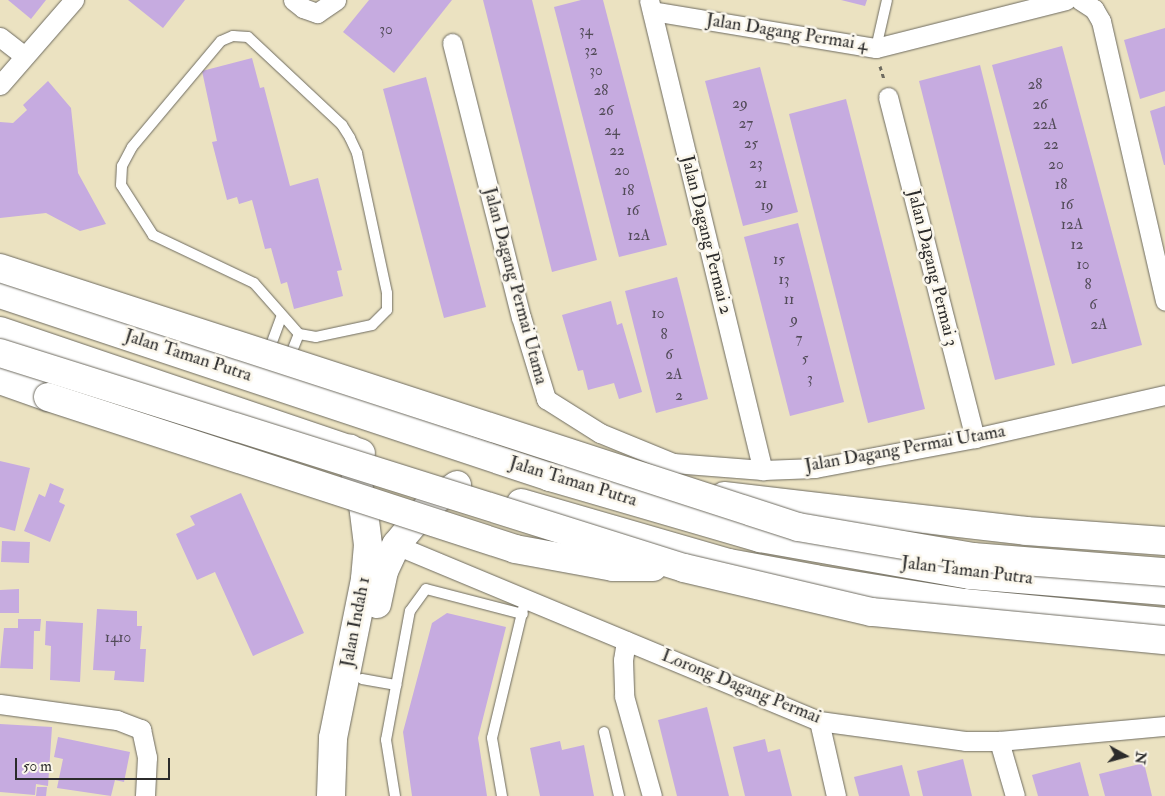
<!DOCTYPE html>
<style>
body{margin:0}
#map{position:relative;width:1165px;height:796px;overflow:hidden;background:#ebe2c1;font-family:"IM FELL Double Pica",serif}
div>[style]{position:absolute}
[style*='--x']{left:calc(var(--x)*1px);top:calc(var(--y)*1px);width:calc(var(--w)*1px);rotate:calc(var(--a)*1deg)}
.building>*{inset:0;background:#c6abe0}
.path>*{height:3px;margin-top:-1.5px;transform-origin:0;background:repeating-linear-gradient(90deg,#6e6b60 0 4px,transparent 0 8px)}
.roads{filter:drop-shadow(0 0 1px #6e6b60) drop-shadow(0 0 1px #6e6b60)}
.lane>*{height:10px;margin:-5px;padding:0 5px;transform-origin:5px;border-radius:5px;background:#fff}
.street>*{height:19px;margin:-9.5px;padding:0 9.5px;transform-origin:9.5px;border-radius:9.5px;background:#fff}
.secondary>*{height:28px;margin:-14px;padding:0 14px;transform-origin:14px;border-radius:14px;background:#fff}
.highway>*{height:28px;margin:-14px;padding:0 14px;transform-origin:14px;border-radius:14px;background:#fff}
.bridges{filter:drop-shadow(0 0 1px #6e6b60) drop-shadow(0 0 1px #6e6b60)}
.highway-bridge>*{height:28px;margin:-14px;padding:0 14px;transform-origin:14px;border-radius:14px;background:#fff}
span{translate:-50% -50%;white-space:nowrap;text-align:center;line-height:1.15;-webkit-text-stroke:5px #fbf7ec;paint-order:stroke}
.number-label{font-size:15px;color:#524b58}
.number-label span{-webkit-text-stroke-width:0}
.street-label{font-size:18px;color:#2b2b2b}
.north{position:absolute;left:1100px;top:731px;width:50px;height:50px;-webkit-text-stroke:4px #fbf7ec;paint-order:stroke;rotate:97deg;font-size:14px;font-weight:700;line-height:20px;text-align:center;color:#2b2b2b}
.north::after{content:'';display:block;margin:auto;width:18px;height:22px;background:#2b2b2b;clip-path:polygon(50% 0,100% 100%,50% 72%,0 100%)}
.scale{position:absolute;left:15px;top:758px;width:155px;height:22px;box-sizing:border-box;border:2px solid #2b2b2b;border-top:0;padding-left:6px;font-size:15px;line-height:18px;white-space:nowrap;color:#2b2b2b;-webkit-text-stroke:4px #fbf7ec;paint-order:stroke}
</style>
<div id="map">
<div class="building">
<div style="clip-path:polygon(8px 0,46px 0,31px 19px)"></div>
<div style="clip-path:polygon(128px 0,185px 0,163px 28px)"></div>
<div style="clip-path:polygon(369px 0,452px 0,394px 73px,343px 32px)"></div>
<div style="clip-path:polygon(483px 0,532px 0,597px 260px,552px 272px)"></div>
<div style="clip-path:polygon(581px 0,603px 0,667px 245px,619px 257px,554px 7px)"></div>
<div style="clip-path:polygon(841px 0,867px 0,865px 6px)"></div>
<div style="clip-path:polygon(1165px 28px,1165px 91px,1140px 99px,1124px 40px)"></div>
<div style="clip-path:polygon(1062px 46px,1142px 345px,1072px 364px,992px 65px)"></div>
<div style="clip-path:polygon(252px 58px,260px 88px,264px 87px,290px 186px,318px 178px,342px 270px,337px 271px,343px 296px,294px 309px,287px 282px,281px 284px,271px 248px,265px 249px,252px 200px,239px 204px,237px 197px,227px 200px,212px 142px,217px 141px,202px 71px)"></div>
<div style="clip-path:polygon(980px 65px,1055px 365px,995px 380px,919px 81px)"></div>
<div style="clip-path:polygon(760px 67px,798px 212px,743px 226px,705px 81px)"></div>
<div style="clip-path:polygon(426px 77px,486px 307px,444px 318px,383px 89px)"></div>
<div style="clip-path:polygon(48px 81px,71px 108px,78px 173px,106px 224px,80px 231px,46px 213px,0 218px,0 122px,13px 123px,27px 110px,23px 105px)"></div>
<div style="clip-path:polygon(846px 99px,925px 409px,868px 423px,789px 114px)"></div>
<div style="clip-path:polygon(1165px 106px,1165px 165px,1164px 165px,1150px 111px)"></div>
<div style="clip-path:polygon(798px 223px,844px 402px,790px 416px,744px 237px)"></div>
<div style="clip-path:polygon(677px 277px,708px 399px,656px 413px,625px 291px)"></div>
<div style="clip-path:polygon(611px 301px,617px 325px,622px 323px,642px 392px,619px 399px,614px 383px,588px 390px,583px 370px,578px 371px,562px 315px)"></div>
<div style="clip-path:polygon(0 461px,30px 468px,15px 531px,0 527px)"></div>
<div style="clip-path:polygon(50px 483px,64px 489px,59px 502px,65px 505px,50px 542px,24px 531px,39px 494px,45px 497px)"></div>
<div style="clip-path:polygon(241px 493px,304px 633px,253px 656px,215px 572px,197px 580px,176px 534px,195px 525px,190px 516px)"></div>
<div style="clip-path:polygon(2px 541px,30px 542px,29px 563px,1px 562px)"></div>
<div style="clip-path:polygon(19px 589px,19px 613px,0 613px,0 590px)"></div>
<div style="clip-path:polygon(97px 609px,137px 611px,137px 626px,142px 626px,140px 649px,146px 649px,144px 682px,114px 680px,115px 671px,93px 670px)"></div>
<div style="clip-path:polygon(447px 613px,506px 627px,478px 738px,487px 796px,412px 796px,403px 732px,432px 623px)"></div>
<div style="clip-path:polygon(18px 619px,41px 619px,40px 631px,34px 631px,33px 669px,0 668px,4px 628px,18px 628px)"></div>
<div style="clip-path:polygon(46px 621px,83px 623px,80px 682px,50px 680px,51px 646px,45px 645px)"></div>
<div style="clip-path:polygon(707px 707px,729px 796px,677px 796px,658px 720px)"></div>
<div style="clip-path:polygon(0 724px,52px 727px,48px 786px,36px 784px,35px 795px,0 792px)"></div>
<div style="clip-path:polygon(58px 737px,130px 752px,124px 782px,115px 780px,111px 796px,57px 788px,63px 759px,54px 757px)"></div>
<div style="clip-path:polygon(765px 739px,768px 752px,780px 749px,792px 796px,745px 796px,733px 747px)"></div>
<div style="clip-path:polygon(560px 741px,562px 750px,584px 745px,594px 796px,540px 796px,530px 748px)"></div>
<div style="clip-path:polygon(963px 759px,972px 796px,923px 796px,917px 771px)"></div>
<div style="clip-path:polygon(1080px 762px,1089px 796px,1038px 796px,1032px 775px)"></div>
<div style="clip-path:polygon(1144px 763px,1152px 796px,1105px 796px,1099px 774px)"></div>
<div style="clip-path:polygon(902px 765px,910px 796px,859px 796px,854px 777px)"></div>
<div style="clip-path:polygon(37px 787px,47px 787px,46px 796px,36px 796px)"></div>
</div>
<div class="path">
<div style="--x:880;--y:66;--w:14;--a:73"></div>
</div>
<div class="roads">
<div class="lane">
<div style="--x:233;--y:36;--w:15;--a:4"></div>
<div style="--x:248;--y:37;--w:129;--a:43.1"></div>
<div style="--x:342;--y:125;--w:15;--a:58"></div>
<div style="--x:350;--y:138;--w:17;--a:65"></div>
<div style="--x:357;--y:153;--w:143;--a:77.9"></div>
<div style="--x:387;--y:293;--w:17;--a:90"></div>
<div style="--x:387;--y:310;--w:21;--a:135"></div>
<div style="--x:372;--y:325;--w:57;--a:167.9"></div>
<div style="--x:316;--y:337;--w:17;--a:-170"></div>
<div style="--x:299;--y:334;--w:68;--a:-131.4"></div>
<div style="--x:254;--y:283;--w:112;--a:-154.6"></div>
<div style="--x:153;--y:235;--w:59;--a:-122.6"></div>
<div style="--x:121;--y:185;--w:19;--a:-87"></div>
<div style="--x:122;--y:166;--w:21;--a:-62"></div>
<div style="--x:132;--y:147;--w:138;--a:-50"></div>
<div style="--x:221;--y:41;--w:13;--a:-23"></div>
<div style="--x:876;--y:48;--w:49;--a:-77.1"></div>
<div style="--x:268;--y:353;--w:40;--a:-69.8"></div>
<div style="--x:288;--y:361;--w:29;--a:-68"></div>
<div style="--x:362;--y:679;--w:35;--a:10"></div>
<div style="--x:604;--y:732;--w:66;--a:76.8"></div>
<div style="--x:395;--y:796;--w:57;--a:-99.1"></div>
<div style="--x:386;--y:740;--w:131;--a:-79.5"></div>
<div style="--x:410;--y:611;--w:27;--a:-54"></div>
<div style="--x:426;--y:589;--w:100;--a:14.5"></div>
<div style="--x:502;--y:796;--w:59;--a:-99.8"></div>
<div style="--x:492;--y:738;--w:133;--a:-76.5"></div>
</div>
<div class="street">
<div style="--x:293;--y:0;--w:13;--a:39"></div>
<div style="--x:303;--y:8;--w:15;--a:20"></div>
<div style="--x:317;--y:13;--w:23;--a:-34"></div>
<div style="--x:649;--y:0;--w:484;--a:76.4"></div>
<div style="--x:1080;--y:0;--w:17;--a:33"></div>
<div style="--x:1094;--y:9;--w:14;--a:60"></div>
<div style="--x:1101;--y:21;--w:287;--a:77.1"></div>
<div style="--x:652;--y:11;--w:227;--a:9.4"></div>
<div style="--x:876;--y:48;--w:196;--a:-14.2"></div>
<div style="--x:0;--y:37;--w:29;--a:38"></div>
<div style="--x:452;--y:43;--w:283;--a:75.9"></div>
<div style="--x:521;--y:317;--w:86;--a:73"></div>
<div style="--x:546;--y:399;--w:64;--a:32.2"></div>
<div style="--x:600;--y:433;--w:79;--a:22.3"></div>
<div style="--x:673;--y:463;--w:90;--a:4.4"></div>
<div style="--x:763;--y:470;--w:52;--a:-2.2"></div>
<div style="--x:815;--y:468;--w:163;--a:-10.6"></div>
<div style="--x:975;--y:438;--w:195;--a:-12.8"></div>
<div style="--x:0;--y:85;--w:113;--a:-49"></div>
<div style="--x:888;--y:97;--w:352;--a:75.7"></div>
<div style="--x:396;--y:545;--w:458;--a:22.6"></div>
<div style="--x:819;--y:721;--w:147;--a:7.8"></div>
<div style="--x:965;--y:741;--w:34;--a:0"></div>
<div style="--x:999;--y:741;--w:167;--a:-5.2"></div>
<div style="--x:626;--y:641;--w:19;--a:99"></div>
<div style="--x:623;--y:660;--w:36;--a:88"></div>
<div style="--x:624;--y:696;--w:104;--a:74.4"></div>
<div style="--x:0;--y:704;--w:118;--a:7.8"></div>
<div style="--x:117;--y:720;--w:26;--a:21"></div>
<div style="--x:141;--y:729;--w:29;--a:78"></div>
<div style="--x:147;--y:757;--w:39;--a:93"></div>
<div style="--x:819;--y:721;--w:77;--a:77.2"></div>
<div style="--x:999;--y:741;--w:57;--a:73.8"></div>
</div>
<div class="secondary">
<div style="--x:0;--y:294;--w:580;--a:18.4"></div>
<div style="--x:550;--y:477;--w:219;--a:16.2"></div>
<div style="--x:760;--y:538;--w:213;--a:10"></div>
<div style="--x:970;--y:575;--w:196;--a:4.7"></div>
<div style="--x:0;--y:331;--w:381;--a:18.7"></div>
<div style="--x:521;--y:503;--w:216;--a:16.1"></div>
<div style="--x:729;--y:563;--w:87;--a:10.5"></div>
<div style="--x:815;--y:579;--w:151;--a:9.2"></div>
<div style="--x:964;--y:603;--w:202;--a:5.4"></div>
<div style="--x:377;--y:604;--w:34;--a:-78"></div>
<div style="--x:384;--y:571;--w:29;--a:-65"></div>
<div style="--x:396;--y:545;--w:53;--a:-50.3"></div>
<div style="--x:430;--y:504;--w:33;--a:-35"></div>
<div style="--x:331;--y:796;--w:58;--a:-88"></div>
<div style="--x:333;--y:738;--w:162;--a:-78.6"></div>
<div style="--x:365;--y:579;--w:34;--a:-85"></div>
<div style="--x:368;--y:545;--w:34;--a:-97"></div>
<div style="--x:364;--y:511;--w:64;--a:-102.7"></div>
</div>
<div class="highway">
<div style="--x:0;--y:380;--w:51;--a:19.5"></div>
<div style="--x:550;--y:477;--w:112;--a:6.2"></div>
<div style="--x:724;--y:496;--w:304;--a:6.6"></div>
<div style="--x:1026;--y:531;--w:139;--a:4.1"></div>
</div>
</div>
<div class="bridges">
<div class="highway-bridge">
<div style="--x:0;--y:268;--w:839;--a:17.98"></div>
<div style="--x:798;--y:527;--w:178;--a:9.7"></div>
<div style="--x:973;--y:557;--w:193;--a:4.5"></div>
<div style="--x:0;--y:353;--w:717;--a:17.45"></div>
<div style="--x:684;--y:568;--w:193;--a:13.2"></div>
<div style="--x:872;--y:612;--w:294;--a:5.5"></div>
<div style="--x:48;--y:397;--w:491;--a:18"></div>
<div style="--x:515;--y:549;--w:100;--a:10.4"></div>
<div style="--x:613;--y:567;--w:40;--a:0"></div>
</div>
</div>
<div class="number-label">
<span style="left:386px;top:30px">30</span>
<span style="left:586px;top:31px">34</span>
<span style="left:591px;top:51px">32</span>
<span style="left:596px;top:71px">30</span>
<span style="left:1035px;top:85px">28</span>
<span style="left:601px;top:91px">28</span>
<span style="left:740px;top:104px">29</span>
<span style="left:1040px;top:105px">26</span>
<span style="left:606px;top:111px">26</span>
<span style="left:746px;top:124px">27</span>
<span style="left:1045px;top:125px">22A</span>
<span style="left:612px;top:131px">24</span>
<span style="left:751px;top:144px">25</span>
<span style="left:1051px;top:145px">22</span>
<span style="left:617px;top:151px">22</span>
<span style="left:756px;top:164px">23</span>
<span style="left:1056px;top:165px">20</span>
<span style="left:622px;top:171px">20</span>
<span style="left:761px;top:184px">21</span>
<span style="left:1061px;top:185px">18</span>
<span style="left:628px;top:191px">18</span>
<span style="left:1067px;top:205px">16</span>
<span style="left:767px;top:206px">19</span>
<span style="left:633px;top:211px">16</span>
<span style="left:1072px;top:225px">12A</span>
<span style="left:639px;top:236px">12A</span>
<span style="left:1077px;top:245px">12</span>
<span style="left:779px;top:260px">15</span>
<span style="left:1083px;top:265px">10</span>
<span style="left:784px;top:280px">13</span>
<span style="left:1088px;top:285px">8</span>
<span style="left:789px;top:300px">11</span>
<span style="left:1093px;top:305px">6</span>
<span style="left:658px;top:314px">10</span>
<span style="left:794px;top:320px">9</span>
<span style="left:1099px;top:325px">2A</span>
<span style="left:664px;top:335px">8</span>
<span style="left:799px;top:339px">7</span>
<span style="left:669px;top:355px">6</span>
<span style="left:805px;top:359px">5</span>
<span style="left:674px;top:375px">2A</span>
<span style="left:810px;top:379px">3</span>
<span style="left:679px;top:396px">2</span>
<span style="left:118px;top:638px">1410</span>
</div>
<div class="street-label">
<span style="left:787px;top:33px;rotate:9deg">Jalan Dagang Permai 4</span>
<span style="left:706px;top:235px;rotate:76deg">Jalan Dagang Permai 2</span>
<span style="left:932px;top:268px;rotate:76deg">Jalan Dagang Permai 3</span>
<span style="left:515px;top:286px;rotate:75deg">Jalan Dagang Permai Utama</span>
<span style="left:188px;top:356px;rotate:18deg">Jalan Taman Putra</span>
<span style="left:905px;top:449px;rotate:-10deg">Jalan Dagang Permai Utama</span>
<span style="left:573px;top:482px;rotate:17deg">Jalan Taman Putra</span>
<span style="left:967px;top:571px;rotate:7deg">Jalan Taman Putra</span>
<span style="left:356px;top:622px;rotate:-79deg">Jalan Indah 1</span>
<span style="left:741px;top:687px;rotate:22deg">Lorong Dagang Permai</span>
</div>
<div class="north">N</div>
<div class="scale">50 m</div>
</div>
